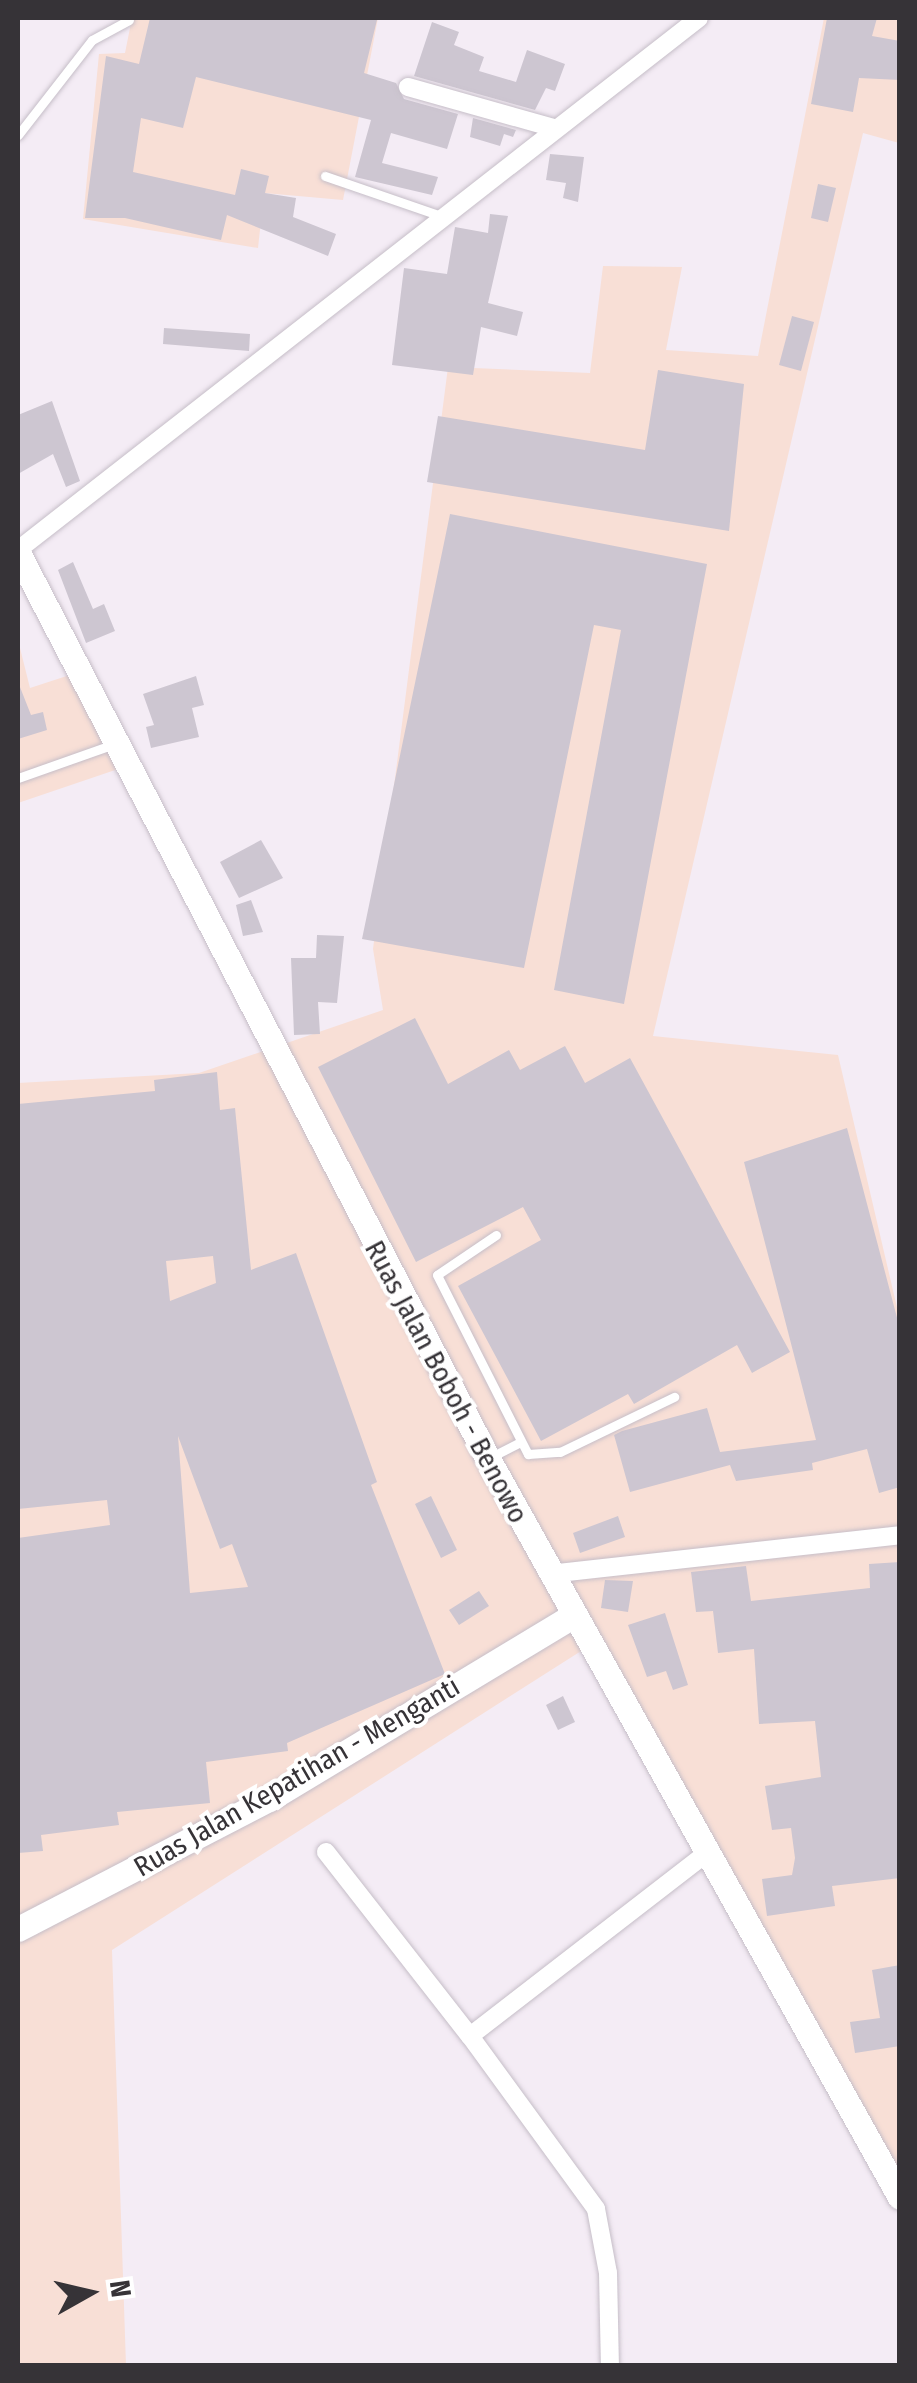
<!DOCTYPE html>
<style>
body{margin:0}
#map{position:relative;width:917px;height:2383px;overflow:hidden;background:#f4ecf5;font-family:"Fira Sans Condensed",sans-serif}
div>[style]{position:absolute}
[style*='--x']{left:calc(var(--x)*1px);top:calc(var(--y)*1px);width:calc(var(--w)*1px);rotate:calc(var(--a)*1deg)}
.industrial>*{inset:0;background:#f8dfd6}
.building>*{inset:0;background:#cdc6d1}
.roads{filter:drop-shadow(0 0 2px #c6bec8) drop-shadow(0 0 2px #c6bec8)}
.lane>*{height:9px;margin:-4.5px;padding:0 4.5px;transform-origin:4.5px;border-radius:4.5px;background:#fff}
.street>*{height:18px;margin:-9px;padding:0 9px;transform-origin:9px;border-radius:9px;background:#fff}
.secondary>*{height:25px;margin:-12.5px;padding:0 12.5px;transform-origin:12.5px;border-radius:12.5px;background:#fff}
span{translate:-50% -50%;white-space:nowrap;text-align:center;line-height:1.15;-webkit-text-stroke:8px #fff;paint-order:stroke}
.street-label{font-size:28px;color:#363337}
.frame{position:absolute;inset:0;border:20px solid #363337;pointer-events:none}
.north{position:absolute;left:40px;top:2243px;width:100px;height:100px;-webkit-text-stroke:8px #fff;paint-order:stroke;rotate:82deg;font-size:28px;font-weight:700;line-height:40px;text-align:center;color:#363337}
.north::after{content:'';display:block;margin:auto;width:35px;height:45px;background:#363337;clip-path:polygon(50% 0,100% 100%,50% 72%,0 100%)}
</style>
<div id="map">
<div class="industrial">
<div style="clip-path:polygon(132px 18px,378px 18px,343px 200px,264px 193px,258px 248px,83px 219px,99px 54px,125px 53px)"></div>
<div style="clip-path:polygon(824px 18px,899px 18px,899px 143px,863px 133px,653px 1036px,838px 1055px,899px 1316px,899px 2195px,589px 1646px,112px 1950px,126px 2365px,18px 2366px,18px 1083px,199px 1073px,383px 1010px,373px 949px,448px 367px,590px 373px,603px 266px,682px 267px,666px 350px,758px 356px)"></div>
<div style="clip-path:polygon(18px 640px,30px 688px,79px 672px,127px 766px,18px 803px)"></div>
</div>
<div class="building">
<div style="clip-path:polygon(150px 18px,377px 20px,364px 73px,396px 83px,404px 99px,458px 114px,447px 149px,391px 133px,382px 163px,438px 177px,432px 195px,355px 177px,371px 120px,196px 77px,183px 128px,141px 118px,133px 172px,235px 195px,241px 169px,269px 176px,265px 193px,296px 198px,293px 217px,336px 234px,328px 256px,227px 215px,221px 240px,125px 218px,85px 218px,106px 56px,139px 64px)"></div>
<div style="clip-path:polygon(827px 18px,877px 18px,872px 36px,900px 41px,900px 80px,859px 78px,853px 112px,811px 104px)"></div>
<div style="clip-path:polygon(432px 22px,459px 32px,454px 45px,484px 57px,479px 71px,516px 82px,527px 50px,565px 64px,555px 91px,546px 88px,535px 110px,414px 76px)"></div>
<div style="clip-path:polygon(473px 118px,516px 130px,513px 137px,504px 134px,500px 146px,470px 137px)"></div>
<div style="clip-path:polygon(550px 154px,584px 157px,578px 202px,563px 198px,566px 183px,546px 180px)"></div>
<div style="clip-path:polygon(818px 184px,836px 188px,828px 222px,811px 218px)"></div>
<div style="clip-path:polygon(490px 214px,508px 216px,488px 303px,523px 312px,517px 336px,481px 327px,473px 375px,392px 365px,404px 268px,447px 274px,455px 227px,488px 233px)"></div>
<div style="clip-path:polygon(792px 316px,814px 322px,801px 371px,779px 365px)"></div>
<div style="clip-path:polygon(164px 328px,250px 334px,249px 351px,163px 344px)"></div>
<div style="clip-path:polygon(658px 370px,744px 384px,729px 531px,427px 482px,438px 416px,645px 450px)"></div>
<div style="clip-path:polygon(52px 401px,80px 481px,66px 487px,53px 454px,18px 474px,18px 415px)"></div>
<div style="clip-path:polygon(450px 514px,707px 564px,624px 1004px,554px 990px,621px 630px,594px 625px,524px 968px,362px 939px)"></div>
<div style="clip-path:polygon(73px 562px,93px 609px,104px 604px,115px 631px,86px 643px,58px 570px)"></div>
<div style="clip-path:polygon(196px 676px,204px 705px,192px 708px,199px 737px,151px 748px,146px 727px,154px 725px,143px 694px)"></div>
<div style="clip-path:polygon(18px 682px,31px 715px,43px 712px,47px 730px,18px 739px)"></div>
<div style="clip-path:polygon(261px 840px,283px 878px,239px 898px,220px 862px)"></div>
<div style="clip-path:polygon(251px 900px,263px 932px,243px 936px,236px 905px)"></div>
<div style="clip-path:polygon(317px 935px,344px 936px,337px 1003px,318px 1002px,320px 1034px,294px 1035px,291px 958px,316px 958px)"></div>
<div style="clip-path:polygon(415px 1018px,448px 1084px,509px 1050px,520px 1070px,565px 1046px,585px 1083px,630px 1058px,790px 1352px,752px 1373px,737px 1345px,634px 1404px,628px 1394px,541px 1441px,458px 1286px,541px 1240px,523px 1207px,416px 1262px,318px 1067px)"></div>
<div style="clip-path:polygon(evenodd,217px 1072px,220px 1110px,235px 1108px,251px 1270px,296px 1253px,377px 1482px,371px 1485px,445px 1674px,287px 1743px,288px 1751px,206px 1762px,210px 1803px,117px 1812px,119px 1825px,41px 1835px,43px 1851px,18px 1853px,18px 1538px,110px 1525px,107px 1500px,18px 1509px,18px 1104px,155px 1091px,154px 1080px,217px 1072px,213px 1256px,216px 1283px,170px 1301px,166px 1261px,213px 1256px,217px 1072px,178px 1436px,220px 1549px,232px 1544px,248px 1587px,190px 1593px,178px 1436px)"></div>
<div style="clip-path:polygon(847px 1128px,900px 1329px,900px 1487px,879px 1493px,867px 1449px,812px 1463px,813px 1470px,736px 1481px,730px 1465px,630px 1492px,614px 1435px,622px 1431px,707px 1408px,720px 1452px,816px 1440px,744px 1162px)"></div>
<div style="clip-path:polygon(431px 1496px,457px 1550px,441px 1558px,415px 1504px)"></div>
<div style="clip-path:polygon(618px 1516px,625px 1537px,580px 1553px,573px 1533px)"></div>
<div style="clip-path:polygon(900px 1562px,900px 1878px,832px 1886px,835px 1906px,767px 1916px,762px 1879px,792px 1875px,795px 1858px,791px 1828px,772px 1830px,765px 1786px,821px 1777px,815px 1721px,759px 1724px,754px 1649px,718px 1653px,713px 1611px,696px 1612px,691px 1572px,746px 1566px,751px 1601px,870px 1588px,869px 1564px)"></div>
<div style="clip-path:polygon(605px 1580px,633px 1581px,628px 1612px,601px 1608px)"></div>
<div style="clip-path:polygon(479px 1591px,489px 1606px,459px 1625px,449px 1610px)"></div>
<div style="clip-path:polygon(665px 1613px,688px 1685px,673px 1690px,666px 1671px,647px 1677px,628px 1625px)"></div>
<div style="clip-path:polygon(563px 1696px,575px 1722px,558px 1730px,546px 1705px)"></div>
<div style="clip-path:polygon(900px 1965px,900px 2046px,855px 2053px,850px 2022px,880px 2018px,872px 1970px)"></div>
</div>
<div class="roads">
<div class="lane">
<div style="--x:18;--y:135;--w:120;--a:-52.1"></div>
<div style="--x:92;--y:40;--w:42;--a:-28.4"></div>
<div style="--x:325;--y:176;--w:123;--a:19"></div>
<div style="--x:18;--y:778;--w:102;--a:-19.5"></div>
<div style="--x:496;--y:1235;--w:71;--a:145.9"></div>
<div style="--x:437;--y:1275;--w:201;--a:63.1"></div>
<div style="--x:528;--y:1454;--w:32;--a:-4"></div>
<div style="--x:560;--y:1452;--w:127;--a:-25.8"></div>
<div style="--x:491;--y:1457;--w:33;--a:-27"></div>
</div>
<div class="street">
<div style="--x:408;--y:87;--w:152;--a:15.7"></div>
<div style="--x:18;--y:550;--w:864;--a:-38"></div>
<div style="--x:549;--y:1574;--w:353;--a:-6.3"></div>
<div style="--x:326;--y:1852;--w:234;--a:52"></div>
<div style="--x:470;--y:2036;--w:299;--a:-37.7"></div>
<div style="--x:470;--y:2036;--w:214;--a:53.9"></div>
<div style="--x:596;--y:2209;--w:65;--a:79.4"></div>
<div style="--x:608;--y:2273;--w:93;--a:88.8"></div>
</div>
<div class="secondary">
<div style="--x:18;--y:553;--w:1021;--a:62.58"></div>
<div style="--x:488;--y:1459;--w:845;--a:60.83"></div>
<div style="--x:18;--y:1929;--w:283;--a:-27.4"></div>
<div style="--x:269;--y:1799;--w:354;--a:-31.1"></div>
</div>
</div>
<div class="street-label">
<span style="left:446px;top:1382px;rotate:62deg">Ruas Jalan Boboh - Benowo</span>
<span style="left:297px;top:1777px;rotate:-30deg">Ruas Jalan Kepatihan - Menganti</span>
</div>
<div class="frame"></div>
<div class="north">N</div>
</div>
